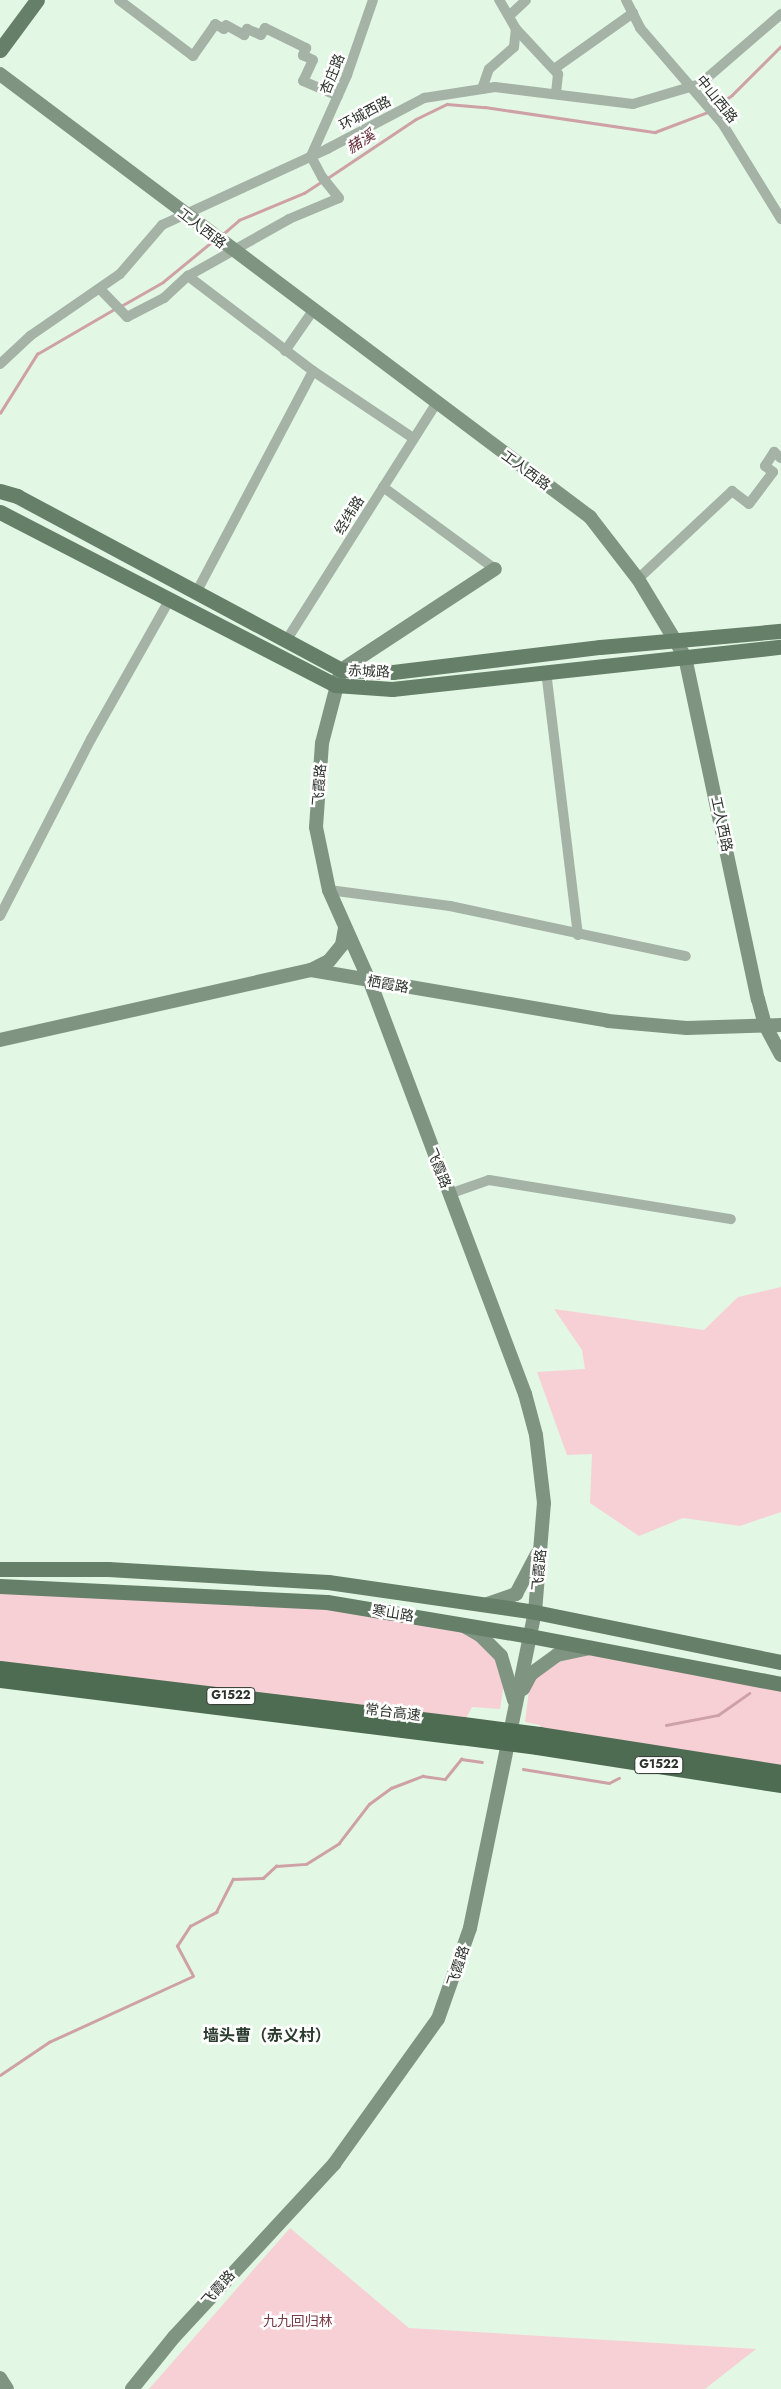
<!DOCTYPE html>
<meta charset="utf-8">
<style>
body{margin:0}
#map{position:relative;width:781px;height:2389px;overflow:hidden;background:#e3f7e5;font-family:Jost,"Noto Sans SC",sans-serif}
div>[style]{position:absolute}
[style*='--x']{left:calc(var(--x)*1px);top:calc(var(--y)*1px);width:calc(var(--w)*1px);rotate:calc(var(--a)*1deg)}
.green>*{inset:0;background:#f7d0d5}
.stream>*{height:2.5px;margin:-1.25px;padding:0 1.25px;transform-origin:1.25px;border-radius:1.25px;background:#cea1a7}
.street>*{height:10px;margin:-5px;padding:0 5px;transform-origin:5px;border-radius:5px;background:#a4b3a6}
.secondary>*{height:14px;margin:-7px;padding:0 7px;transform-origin:7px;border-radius:7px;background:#7f9582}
.primary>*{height:15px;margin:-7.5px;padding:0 7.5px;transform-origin:7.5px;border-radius:7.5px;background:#657f68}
.highway>*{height:15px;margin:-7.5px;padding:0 7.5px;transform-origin:7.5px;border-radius:7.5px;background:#4e6c52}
.highway-bridge>*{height:15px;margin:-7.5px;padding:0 7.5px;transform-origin:7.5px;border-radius:7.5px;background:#4e6c52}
span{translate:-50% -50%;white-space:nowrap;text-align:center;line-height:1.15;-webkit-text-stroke:5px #fff;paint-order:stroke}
.shield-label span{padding:1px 4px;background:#fff;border:1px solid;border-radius:4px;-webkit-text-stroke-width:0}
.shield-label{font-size:12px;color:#2c332c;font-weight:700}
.street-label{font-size:14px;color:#2c332c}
.park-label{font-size:14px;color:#783c47}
.water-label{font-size:15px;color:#632a35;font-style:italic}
.quarter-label{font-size:16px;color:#2c3c2e;font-weight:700}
</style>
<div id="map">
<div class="green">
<div style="clip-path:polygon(781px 1287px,781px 1512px,740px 1526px,683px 1518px,639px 1536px,590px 1503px,592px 1454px,567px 1455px,537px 1372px,585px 1369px,582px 1350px,554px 1309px,704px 1330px,738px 1297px)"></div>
<div style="clip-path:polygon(0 1586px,327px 1602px,481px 1636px,509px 1681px,503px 1690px,500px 1709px,472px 1707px,463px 1724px,0 1668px)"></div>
<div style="clip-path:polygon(592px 1648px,781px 1684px,781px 1772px,539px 1734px,540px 1725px,525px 1722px,531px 1674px)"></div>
<div style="clip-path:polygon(290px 2228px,409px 2328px,756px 2349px,705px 2389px,149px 2389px)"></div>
</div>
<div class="stream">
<div style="--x:712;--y:109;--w:24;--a:-35"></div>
<div style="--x:732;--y:95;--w:69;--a:-45"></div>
<div style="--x:326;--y:179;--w:108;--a:-33.7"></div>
<div style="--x:416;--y:119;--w:34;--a:-26"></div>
<div style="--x:447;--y:104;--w:38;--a:5"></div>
<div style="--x:485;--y:107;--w:172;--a:8.4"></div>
<div style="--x:655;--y:132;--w:57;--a:-20.7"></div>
<div style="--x:223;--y:234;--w:21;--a:-41"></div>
<div style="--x:239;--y:220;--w:70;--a:-22.6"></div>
<div style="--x:304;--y:193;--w:20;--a:-33"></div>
<div style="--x:121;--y:306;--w:48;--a:-29.7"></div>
<div style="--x:163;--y:282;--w:66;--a:-39.5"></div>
<div style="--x:0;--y:413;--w:70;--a:-57.9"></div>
<div style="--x:37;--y:354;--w:91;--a:-30.2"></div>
<div style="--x:666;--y:1725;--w:53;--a:-10.9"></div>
<div style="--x:718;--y:1715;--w:38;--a:-35"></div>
<div style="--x:523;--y:1769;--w:87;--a:9.2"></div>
<div style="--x:609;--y:1783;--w:11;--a:-27"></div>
<div style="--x:0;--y:2075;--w:59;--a:-34"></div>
<div style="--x:49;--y:2042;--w:158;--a:-24.6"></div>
<div style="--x:193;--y:1976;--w:34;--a:-118"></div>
<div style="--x:177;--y:1946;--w:24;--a:-57"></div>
<div style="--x:190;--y:1926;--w:30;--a:-28"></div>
<div style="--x:216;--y:1912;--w:37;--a:-63"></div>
<div style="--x:233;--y:1879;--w:30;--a:-2"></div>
<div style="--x:263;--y:1878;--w:18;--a:-43"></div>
<div style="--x:276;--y:1866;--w:30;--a:-4"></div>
<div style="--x:306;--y:1864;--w:39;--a:-32"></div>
<div style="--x:339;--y:1843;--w:49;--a:-52.4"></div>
<div style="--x:369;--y:1804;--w:27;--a:-36"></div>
<div style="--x:391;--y:1788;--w:34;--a:-21"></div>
<div style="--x:423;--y:1776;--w:22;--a:8"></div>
<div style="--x:445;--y:1779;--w:26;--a:-51"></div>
<div style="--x:461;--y:1759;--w:21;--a:8"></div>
</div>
<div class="street">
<div style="--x:119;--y:0;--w:93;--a:37.1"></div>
<div style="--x:193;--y:56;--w:39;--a:-55"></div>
<div style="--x:215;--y:24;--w:10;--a:29"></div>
<div style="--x:224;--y:29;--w:4;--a:-63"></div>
<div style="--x:226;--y:25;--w:21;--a:29"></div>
<div style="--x:244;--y:35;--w:7;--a:-63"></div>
<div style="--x:247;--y:29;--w:15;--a:23"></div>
<div style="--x:261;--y:35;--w:8;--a:-60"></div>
<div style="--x:265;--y:28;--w:46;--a:26"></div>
<div style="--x:306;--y:48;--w:8;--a:113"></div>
<div style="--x:303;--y:55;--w:11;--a:27"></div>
<div style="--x:313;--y:60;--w:23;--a:115"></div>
<div style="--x:303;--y:81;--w:38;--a:23"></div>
<div style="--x:626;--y:0;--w:31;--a:63"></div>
<div style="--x:640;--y:28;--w:125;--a:49.2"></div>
<div style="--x:722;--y:123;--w:113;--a:58.4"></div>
<div style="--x:509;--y:16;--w:23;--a:-43"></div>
<div style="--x:516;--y:29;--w:62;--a:47"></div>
<div style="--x:558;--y:74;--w:20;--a:96"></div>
<div style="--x:554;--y:69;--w:97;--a:-35.3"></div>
<div style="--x:482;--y:89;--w:21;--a:-71"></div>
<div style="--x:489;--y:69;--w:33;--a:-41"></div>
<div style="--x:514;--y:47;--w:18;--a:-84"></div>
<div style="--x:516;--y:29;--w:34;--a:-120"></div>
<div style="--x:188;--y:276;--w:157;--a:37.2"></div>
<div style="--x:313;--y:371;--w:120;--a:33.8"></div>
<div style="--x:100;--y:289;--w:39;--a:46"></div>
<div style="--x:127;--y:317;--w:42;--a:-27.2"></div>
<div style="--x:164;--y:298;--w:33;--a:-43"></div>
<div style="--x:188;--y:276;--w:116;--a:-29.4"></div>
<div style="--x:289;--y:219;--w:54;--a:-22.8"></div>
<div style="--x:339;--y:198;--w:27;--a:-129"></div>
<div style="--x:322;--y:177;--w:24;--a:-118"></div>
<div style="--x:311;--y:156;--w:89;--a:-66"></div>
<div style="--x:347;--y:75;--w:79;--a:-70.9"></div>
<div style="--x:285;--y:351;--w:47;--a:-55.3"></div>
<div style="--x:0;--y:364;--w:41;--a:-43"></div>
<div style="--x:30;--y:336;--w:109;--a:-34.6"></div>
<div style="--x:120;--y:274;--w:65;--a:-49.4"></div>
<div style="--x:162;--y:225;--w:182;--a:-24.7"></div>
<div style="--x:327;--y:149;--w:110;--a:-27.7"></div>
<div style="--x:424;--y:98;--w:72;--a:-8.8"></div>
<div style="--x:495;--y:87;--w:139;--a:7"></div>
<div style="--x:633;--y:104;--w:70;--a:-16.6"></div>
<div style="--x:700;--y:84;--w:107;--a:-40.8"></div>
<div style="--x:383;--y:487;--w:139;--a:36.2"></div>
<div style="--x:638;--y:579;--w:129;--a:-43.1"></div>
<div style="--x:732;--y:491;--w:21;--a:37"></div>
<div style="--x:749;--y:504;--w:40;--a:-53"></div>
<div style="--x:773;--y:472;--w:10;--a:-143"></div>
<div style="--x:765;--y:466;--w:17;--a:-57"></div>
<div style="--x:774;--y:452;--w:9;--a:41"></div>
<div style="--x:196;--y:593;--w:251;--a:-62.2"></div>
<div style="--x:286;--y:641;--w:280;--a:-57.7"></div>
<div style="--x:546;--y:671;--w:266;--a:83.1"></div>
<div style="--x:329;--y:890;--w:122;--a:7.5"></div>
<div style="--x:450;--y:906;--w:241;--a:12"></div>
<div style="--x:0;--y:916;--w:199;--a:-62.8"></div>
<div style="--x:91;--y:739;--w:161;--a:-60.6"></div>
<div style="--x:449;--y:1194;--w:42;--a:-19.3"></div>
<div style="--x:489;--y:1180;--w:245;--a:9.2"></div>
</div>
<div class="secondary">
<div style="--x:0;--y:74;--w:738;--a:36.9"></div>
<div style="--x:590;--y:517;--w:78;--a:52.3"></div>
<div style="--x:638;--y:579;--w:91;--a:58.9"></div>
<div style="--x:685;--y:657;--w:350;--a:78"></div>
<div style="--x:758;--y:999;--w:27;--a:75"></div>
<div style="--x:765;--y:1025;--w:34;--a:62"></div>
<div style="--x:311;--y:970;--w:20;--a:-27"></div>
<div style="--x:329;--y:961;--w:21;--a:-51"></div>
<div style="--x:342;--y:945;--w:17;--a:-80"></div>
<div style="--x:0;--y:1040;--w:319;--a:-12.7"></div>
<div style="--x:311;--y:970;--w:301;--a:9.7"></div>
<div style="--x:608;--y:1021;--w:79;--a:5.1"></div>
<div style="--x:687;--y:1028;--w:94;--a:-1.8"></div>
<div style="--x:487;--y:1604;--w:31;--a:-19"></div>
<div style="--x:516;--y:1594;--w:45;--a:-62.3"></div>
<div style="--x:464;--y:1626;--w:20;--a:30"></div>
<div style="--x:481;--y:1636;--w:28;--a:45"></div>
<div style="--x:501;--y:1656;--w:46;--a:73.5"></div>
<div style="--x:523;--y:1689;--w:17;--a:-62"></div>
<div style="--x:531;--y:1674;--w:32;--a:-36"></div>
<div style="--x:557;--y:1655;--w:35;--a:-12"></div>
<div style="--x:0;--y:2378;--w:13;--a:58"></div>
<div style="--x:132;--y:2389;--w:67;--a:-51.1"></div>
<div style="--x:174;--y:2337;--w:236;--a:-47.2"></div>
<div style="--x:334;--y:2164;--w:178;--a:-54.4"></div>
<div style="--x:438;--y:2019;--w:96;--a:-70.6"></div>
<div style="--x:470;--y:1928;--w:323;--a:-78.4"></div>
<div style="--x:535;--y:1612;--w:109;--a:-85.3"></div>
<div style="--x:544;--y:1503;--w:68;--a:-96.7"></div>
<div style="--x:536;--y:1435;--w:42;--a:-105"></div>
<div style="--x:525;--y:1394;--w:442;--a:-110.6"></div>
<div style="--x:369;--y:980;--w:98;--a:-114"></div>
<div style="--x:329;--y:890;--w:64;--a:-101.7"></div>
<div style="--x:316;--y:827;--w:84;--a:-85.9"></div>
<div style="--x:322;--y:743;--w:75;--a:-75.4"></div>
<div style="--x:341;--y:670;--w:184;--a:-33.3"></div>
</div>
<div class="primary">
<div style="--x:0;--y:50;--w:62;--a:-53.5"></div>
<div style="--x:0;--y:491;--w:18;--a:16"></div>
<div style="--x:17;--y:496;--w:368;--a:28.2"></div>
<div style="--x:341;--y:670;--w:52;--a:2.2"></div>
<div style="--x:393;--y:672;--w:209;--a:-6.9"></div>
<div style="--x:600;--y:647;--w:182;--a:-5.1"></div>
<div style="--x:0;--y:512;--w:377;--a:27.3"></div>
<div style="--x:335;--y:685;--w:57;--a:4"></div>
<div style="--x:392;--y:689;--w:391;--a:-6.2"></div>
<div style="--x:0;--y:1569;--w:108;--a:0"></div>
<div style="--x:108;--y:1569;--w:220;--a:3.4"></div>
<div style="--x:328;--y:1582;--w:209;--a:8.2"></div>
<div style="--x:535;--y:1612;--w:251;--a:11.5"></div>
<div style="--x:0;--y:1586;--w:327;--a:2.8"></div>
<div style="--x:327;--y:1602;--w:206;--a:9.5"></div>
<div style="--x:530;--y:1636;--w:256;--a:10.8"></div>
</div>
<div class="highway">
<div style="--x:0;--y:1668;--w:466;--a:6.9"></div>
<div style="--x:0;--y:1680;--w:464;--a:7.1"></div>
<div style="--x:539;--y:1734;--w:245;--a:8.9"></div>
<div style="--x:537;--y:1747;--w:247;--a:8.9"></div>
</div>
<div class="highway-bridge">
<div style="--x:463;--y:1724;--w:77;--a:7.5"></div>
<div style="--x:460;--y:1737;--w:78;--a:7.4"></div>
</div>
<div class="shield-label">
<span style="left:231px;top:1696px">G1522</span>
<span style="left:659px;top:1765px">G1522</span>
</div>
<div class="street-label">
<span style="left:332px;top:74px;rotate:-68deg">杏庄路</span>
<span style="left:717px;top:99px;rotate:51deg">中山西路</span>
<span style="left:365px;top:113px;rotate:-28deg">环城西路</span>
<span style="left:202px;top:228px;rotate:37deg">工人西路</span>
<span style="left:526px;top:470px;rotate:36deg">工人西路</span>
<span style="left:349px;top:515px;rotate:-58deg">经纬路</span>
<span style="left:369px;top:671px;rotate:2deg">赤城路</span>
<span style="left:319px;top:785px;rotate:-86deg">飞霞路</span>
<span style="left:722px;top:824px;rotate:78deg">工人西路</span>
<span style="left:388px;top:984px;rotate:10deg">栖霞路</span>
<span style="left:439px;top:1168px;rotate:68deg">飞霞路</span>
<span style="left:539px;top:1570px;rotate:-85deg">飞霞路</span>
<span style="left:393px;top:1613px;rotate:9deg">寒山路</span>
<span style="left:393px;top:1712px;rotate:7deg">常台高速</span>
<span style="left:458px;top:1966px;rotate:-72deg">飞霞路</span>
<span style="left:218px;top:2288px;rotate:-48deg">飞霞路</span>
</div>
<div class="park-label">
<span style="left:298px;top:2321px">九九回归林</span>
</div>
<div class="water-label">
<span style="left:361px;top:142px;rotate:-33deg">赭溪</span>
</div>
<div class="quarter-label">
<span style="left:267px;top:2036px">墙头曹（赤义村）</span>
</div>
</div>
